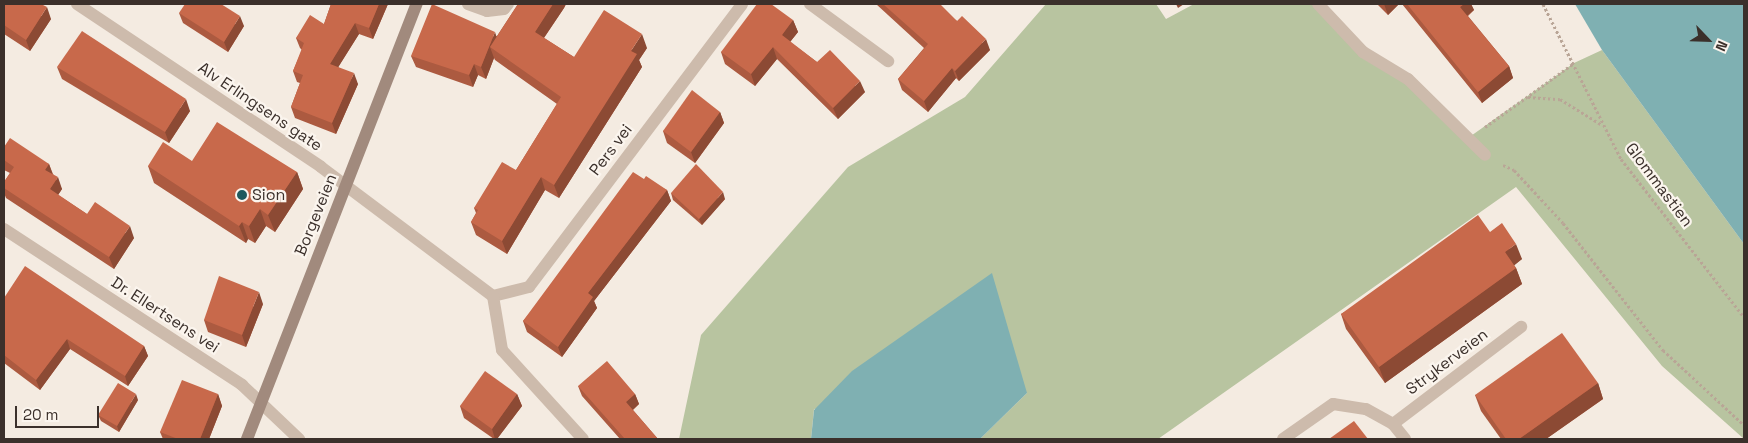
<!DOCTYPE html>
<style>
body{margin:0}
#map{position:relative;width:1748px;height:443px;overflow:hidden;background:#f4ebe1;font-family:"Space Grotesk",sans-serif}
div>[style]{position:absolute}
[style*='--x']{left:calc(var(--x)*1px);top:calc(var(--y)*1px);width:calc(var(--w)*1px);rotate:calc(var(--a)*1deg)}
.green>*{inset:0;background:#b8c4a0}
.water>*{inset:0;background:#7fb0b2}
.path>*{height:3px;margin-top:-1.5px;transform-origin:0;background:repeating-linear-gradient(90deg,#b9a596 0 2.5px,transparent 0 5px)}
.lane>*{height:12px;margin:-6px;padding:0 6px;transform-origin:6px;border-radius:6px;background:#cdbbac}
.street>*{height:12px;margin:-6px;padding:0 6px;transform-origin:6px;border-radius:6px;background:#cdbbac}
.secondary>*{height:12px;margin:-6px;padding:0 6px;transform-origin:6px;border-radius:6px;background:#a18a7d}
.wall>*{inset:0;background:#ac5a40}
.shaded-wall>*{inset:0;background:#8c4a34}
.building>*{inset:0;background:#c8694b}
.dots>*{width:14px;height:14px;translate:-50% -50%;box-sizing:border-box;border:2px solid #fbf5ee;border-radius:50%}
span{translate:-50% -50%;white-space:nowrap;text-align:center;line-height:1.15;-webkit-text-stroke:4.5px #fbf5ee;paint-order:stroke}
.street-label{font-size:16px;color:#3b302b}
.poi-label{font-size:16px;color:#3b302b}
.left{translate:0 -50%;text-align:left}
.frame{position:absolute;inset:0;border:5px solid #3b302b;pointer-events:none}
.north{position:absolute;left:1683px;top:15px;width:50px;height:50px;-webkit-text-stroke:4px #fbf5ee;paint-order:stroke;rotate:114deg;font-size:14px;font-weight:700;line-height:20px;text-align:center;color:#3b302b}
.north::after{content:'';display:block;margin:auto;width:18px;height:22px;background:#3b302b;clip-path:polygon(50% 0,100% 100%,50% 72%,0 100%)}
.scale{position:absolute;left:15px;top:406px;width:84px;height:22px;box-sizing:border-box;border:2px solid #3b302b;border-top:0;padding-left:6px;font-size:15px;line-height:18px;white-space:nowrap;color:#3b302b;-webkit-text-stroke:4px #fbf5ee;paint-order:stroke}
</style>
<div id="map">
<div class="green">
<div style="clip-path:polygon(1046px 4px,1156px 4px,1166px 19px,1194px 4px,1318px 4px,1331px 22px,1408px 79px,1468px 138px,1574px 63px,1602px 50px,1744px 244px,1744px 439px,1662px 366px,1516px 187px,1158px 439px,980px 439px,1027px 393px,814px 409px,811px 439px,679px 439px,701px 335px,848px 167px,965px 97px)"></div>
</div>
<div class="water">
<div style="clip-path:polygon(1575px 4px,1744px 4px,1744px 244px,1602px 50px)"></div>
<div style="clip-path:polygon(992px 273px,1027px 393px,980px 439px,811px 439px,814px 410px,852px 371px)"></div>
</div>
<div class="path">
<div style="--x:1543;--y:4;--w:174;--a:63.3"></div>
<div style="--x:1621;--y:159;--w:200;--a:52.1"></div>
<div style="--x:1528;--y:97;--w:32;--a:4"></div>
<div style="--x:1560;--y:99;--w:49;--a:31.8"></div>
<div style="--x:1485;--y:127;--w:110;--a:-35.7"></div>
<div style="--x:1503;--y:165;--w:12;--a:24"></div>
<div style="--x:1514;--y:170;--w:72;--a:47.2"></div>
<div style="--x:1563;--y:223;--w:162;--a:51.8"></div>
<div style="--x:1663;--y:350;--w:110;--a:42.8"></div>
</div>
<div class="lane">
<div style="--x:468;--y:4;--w:20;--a:20"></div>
<div style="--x:487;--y:11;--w:17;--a:-7"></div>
<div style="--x:504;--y:9;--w:6;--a:-51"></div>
<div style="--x:1393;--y:424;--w:161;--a:-37.2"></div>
<div style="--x:1283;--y:439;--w:61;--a:-35"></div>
<div style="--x:1333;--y:404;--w:33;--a:9"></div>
<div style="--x:1366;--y:409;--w:31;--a:29"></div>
<div style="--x:1393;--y:424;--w:19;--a:51"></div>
</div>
<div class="street">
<div style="--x:77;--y:4;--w:293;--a:33.7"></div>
<div style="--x:321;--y:167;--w:215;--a:36.9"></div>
<div style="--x:810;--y:4;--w:97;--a:36.2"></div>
<div style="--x:1318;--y:4;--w:66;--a:46.8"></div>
<div style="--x:1363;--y:52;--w:52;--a:31"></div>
<div style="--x:1408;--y:79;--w:108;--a:44.6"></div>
<div style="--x:4;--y:229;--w:285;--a:33.2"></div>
<div style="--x:242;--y:385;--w:79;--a:43.5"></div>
<div style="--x:493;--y:296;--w:37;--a:-14"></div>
<div style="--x:529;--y:287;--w:354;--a:-53"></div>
<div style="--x:493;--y:296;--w:55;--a:80.5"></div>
<div style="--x:502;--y:350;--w:120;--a:47.7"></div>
</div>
<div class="secondary">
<div style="--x:247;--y:439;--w:467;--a:-68.7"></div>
</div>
<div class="wall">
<div style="clip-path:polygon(4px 4px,51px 19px,30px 51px,4px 34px)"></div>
<div style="clip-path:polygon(331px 4px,388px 4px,373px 39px,359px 34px,338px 67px,358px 84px,336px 134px,295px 118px,291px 107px,300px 83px,297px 82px,293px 71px,302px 50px,300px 48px,296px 38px,324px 24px)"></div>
<div style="clip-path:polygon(518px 4px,566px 4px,564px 8px,544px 38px,574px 57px,647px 48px,639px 60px,642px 67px,559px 198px,545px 190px,507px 254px,476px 235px,471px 222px,476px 213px,474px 208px,516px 170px,557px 104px,495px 60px,494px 58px,486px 79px,478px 75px,473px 87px,416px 67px,411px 56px,497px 36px)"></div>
<div style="clip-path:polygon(876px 4px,933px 4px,957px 21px,990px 50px,959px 81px,956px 78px,928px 112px,902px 90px,898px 79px,924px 48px)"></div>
<div style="clip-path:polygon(1377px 4px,1399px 4px,1388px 15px)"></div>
<div style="clip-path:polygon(1402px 4px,1471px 4px,1474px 10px,1468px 16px,1509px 66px,1513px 78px,1482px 103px)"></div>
<div style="clip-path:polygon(179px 13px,244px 26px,228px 52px,183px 23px)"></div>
<div style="clip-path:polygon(793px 20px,798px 32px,790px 42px,817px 62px,865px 92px,838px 119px,777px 59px,755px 86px,725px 64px,721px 52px)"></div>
<div style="clip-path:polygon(57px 67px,190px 111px,169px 143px,62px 79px)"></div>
<div style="clip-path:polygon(720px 112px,724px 123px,695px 163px,667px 143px,663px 131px)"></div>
<div style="clip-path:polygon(4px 147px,49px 164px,53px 174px,62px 189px,58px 195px,87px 214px,134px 238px,114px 269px,6px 198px,4px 193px,4px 182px,10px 173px,4px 170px)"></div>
<div style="clip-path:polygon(192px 161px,297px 172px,303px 189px,275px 232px,266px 226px,255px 243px,248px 239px,246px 243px,154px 183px,148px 166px)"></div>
<div style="clip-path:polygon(644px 179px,667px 190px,671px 201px,594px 301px,597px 308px,562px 357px,527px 332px,523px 321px)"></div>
<div style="clip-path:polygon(671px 193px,725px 199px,702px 225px,673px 200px)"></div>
<div style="clip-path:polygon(1490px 232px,1522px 259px,1514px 265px,1516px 268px,1522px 284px,1385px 383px,1346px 329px,1341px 314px)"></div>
<div style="clip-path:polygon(4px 298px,144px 346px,148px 356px,128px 386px,70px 349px,40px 390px,4px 363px)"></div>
<div style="clip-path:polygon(263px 304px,246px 347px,208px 332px,204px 320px)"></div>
<div style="clip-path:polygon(1598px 383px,1603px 399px,1546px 439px,1501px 439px,1481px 411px,1475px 395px)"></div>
<div style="clip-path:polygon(578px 386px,635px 394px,639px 404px,633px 410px,658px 439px,620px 439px,582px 396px)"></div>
<div style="clip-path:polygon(218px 394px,222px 406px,209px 439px,163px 439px,160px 432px)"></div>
<div style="clip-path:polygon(517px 394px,522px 406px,497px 439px,494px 439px,464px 418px,460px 406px)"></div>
<div style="clip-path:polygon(138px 400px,119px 432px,101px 421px,98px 415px)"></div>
</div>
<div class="shaded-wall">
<div style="clip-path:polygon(379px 4px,388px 4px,373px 39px,369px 28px)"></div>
<div style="clip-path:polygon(553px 4px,566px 4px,564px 8px,539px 45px,535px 32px)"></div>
<div style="clip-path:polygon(1176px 4px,1184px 4px,1178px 8px)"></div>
<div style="clip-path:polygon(1384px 4px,1399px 4px,1388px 15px)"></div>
<div style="clip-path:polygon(1464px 4px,1471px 4px,1474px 10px,1464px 18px,1460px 7px)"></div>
<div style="clip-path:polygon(47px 7px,51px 19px,30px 51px,26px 40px)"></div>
<div style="clip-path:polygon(240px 16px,244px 26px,228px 52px,224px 42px)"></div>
<div style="clip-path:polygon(793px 20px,798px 32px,786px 47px,782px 35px)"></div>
<div style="clip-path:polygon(355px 23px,359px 34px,334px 74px,330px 64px)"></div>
<div style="clip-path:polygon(495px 32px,499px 44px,490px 47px,494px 58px,486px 79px,481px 67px)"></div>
<div style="clip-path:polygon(642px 34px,647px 48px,639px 60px,642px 67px,559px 198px,554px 185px,631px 51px)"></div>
<div style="clip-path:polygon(986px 39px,990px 50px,959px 81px,955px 71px)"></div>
<div style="clip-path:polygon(773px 47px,777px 59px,755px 86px,751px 74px)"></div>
<div style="clip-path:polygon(474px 64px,478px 75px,473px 87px,469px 75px)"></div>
<div style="clip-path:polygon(1509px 66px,1513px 78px,1482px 103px,1478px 92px)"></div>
<div style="clip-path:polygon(952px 68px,956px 78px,928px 112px,924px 101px)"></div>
<div style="clip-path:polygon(354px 73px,358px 84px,336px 134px,332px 123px)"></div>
<div style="clip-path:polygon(860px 81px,865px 92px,838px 119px,833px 108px)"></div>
<div style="clip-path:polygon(186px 99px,190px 111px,169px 143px,165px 132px)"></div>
<div style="clip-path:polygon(720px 112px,724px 123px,695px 163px,691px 152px)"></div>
<div style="clip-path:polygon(49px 164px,53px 176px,45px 170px)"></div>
<div style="clip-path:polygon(297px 172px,303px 189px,275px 232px,268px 215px)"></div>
<div style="clip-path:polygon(58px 177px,62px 189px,54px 201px,50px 189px)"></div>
<div style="clip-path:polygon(541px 177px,545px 190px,507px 254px,502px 241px)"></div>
<div style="clip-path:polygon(667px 190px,671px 201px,594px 301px,597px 308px,562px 357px,558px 347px,588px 293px)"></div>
<div style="clip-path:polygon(723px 192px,725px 199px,702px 225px,699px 219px)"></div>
<div style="clip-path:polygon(260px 209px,266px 226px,255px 243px,249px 226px)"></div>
<div style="clip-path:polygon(242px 222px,248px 239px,246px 243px,239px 226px)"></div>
<div style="clip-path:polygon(130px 226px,134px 238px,114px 269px,109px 257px)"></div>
<div style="clip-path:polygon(1516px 244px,1522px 259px,1511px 268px,1505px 252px)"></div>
<div style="clip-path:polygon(1516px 268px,1522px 284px,1385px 383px,1379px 367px)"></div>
<div style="clip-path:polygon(259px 292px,263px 304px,246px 347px,242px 335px)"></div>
<div style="clip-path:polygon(67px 339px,70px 349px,40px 390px,36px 380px)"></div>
<div style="clip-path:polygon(144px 346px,148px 356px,128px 386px,125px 376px)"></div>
<div style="clip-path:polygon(1598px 383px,1603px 399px,1546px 439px,1519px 439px)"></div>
<div style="clip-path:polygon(136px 394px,138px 400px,119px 432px,117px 426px)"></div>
<div style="clip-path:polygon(218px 394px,222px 406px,209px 439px,200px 439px)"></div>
<div style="clip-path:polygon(517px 394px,522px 406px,497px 439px,495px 439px,492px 429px)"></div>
<div style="clip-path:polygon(635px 394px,639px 404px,630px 412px,626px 402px)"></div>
</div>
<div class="building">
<div style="clip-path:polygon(4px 4px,41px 4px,47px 7px,26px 40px,4px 25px)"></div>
<div style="clip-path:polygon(185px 4px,221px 4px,240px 16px,224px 42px,179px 13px)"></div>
<div style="clip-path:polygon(331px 4px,379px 4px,369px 28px,355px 23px,330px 64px,354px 73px,332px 123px,291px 107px,303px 75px,293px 71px,304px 43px,296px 38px,310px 15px,324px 24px)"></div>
<div style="clip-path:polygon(432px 4px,495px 32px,481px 67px,474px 64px,469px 75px,411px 56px)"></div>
<div style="clip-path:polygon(518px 4px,553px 4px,535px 32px,574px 57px,604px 10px,642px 34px,631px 51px,637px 54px,554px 185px,541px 177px,502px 241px,471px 222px,478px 210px,474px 208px,502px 162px,516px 170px,561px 97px,490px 47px)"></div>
<div style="clip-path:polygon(757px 4px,771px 4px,793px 20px,782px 35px,817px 62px,830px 50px,860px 81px,833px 108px,773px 47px,751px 74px,721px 52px)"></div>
<div style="clip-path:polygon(883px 4px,940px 4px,957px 21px,962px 16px,986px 39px,955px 71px,952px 68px,924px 101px,898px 79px,928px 44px)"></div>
<div style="clip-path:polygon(1407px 4px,1464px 4px,1460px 7px,1509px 66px,1478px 92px)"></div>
<div style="clip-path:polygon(82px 31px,186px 99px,165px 132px,57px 67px)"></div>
<div style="clip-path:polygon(692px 90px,720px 112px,691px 152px,663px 131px)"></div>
<div style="clip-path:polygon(217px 122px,297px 172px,268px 215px,260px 209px,249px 226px,242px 222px,239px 226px,148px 166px,163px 142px,192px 161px)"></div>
<div style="clip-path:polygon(10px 138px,49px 164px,45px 170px,58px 177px,50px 189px,87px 214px,95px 202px,130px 226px,109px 257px,4px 188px,4px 182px,14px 167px,4px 160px,4px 147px)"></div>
<div style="clip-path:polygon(696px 164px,723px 192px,699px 219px,671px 193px)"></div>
<div style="clip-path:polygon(633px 172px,644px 179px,646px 176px,667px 190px,588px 293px,593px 297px,558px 347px,523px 321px)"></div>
<div style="clip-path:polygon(1478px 215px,1490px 232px,1502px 223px,1516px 244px,1505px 252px,1516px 268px,1379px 367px,1341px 314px)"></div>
<div style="clip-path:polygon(25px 266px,144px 346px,125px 376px,67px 339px,36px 380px,4px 355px,4px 298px)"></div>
<div style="clip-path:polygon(219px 276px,259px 292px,242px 335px,204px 320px)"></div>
<div style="clip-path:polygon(1562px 333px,1598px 383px,1519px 439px,1506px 439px,1475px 395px)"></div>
<div style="clip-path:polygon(607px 361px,635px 394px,626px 402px,658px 439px,625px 439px,578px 386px)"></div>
<div style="clip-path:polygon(485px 371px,517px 394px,492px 429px,460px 406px)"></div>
<div style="clip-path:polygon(182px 380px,218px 394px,200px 439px,178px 439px,160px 432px)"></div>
<div style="clip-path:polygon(118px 383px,136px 394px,117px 426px,98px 415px)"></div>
<div style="clip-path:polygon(1354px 421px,1368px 439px,1329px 439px)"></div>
</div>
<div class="dots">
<div style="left:242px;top:195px;background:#1f5a5e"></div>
</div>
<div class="street-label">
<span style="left:260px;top:107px;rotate:34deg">Alv Erlingsens gate</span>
<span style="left:611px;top:150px;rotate:-53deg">Pers vei</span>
<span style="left:1659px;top:185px;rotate:53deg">Glommastien</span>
<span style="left:316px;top:215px;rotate:-68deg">Borgeveien</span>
<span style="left:165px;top:315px;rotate:33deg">Dr. Ellertsens vei</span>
<span style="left:1447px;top:362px;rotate:-37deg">Strykerveien</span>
</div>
<div class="poi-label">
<span class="left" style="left:252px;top:195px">Sion</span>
</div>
<div class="frame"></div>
<div class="north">N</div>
<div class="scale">20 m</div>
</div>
